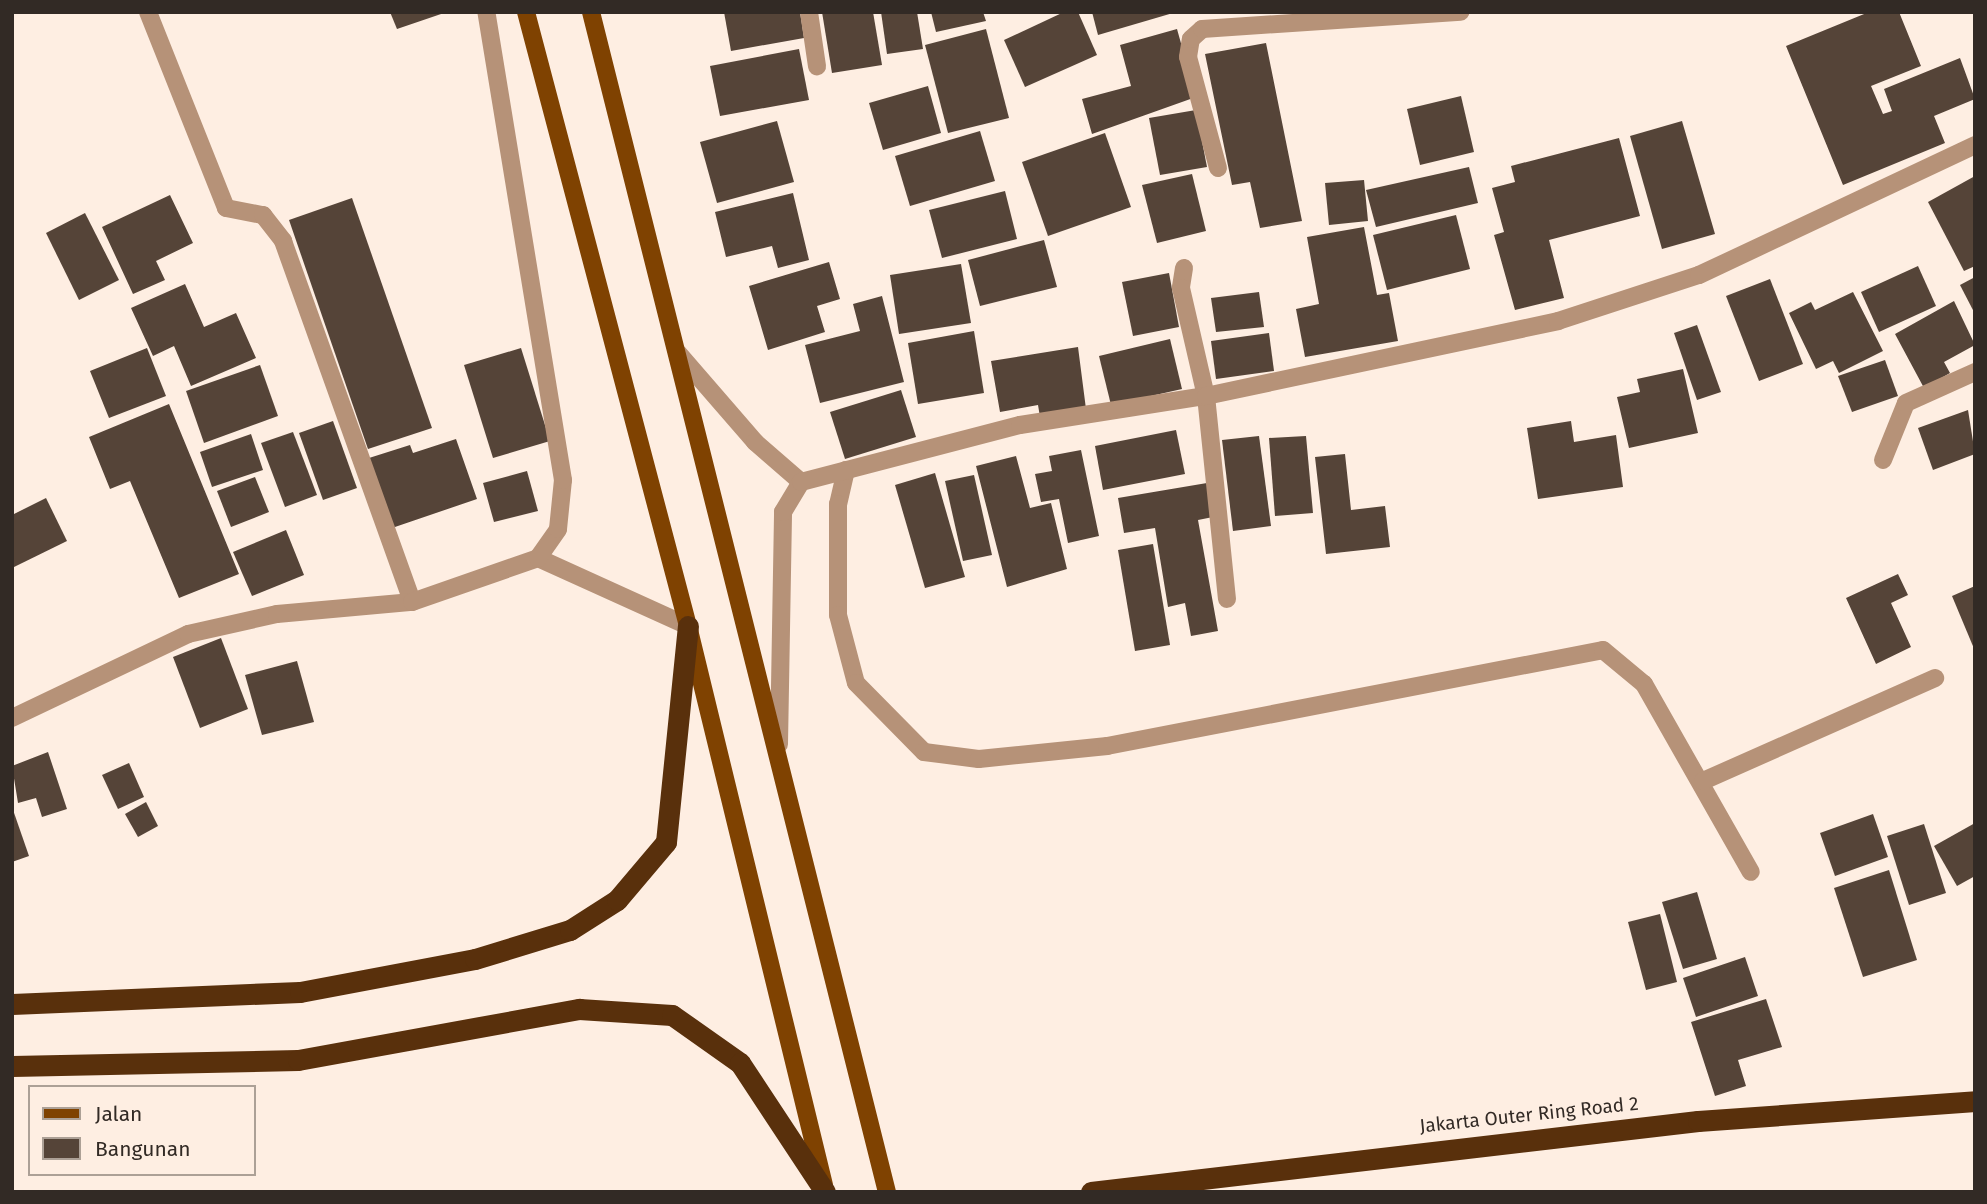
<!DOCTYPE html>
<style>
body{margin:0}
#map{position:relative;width:1987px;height:1204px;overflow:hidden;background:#feeee2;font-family:"Fira Sans",sans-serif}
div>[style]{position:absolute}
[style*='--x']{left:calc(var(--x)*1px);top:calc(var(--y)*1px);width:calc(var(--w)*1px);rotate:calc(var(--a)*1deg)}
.building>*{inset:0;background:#554438}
.minor>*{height:18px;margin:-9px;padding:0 9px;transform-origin:9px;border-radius:9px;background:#b69278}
.major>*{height:18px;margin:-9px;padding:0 9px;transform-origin:9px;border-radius:9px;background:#7f4201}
.highway>*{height:21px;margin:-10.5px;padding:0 10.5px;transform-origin:10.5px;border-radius:10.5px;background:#59300c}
span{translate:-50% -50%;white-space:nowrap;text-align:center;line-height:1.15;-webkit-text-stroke:7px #feeee2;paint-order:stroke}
.street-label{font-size:19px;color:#322a25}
.frame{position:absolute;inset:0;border:14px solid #322a25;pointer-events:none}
.legend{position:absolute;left:28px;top:1085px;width:228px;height:91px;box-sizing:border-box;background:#feeee2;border:2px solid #aca096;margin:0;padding:9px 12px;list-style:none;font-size:21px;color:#322a25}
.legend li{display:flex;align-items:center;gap:14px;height:35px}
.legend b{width:35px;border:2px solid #aca096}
</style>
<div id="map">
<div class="building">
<div style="clip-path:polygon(390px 12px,444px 12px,444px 13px,397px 29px)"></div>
<div style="clip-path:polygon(724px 12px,800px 12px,804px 38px,731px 51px)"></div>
<div style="clip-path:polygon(822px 12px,873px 12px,882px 65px,832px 73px)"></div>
<div style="clip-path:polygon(881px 12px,917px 12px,923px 49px,887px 54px)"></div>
<div style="clip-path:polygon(931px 12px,983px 12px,986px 21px,936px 32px)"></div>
<div style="clip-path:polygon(1064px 12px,1078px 12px,1097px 55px,1025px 87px,1004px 40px)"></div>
<div style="clip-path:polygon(1092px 12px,1173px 12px,1173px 13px,1098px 35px)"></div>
<div style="clip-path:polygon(1869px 12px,1899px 12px,1921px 66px,1871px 86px,1883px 114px,1892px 111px,1884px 89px,1960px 58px,1975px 99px,1934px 116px,1945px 143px,1843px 185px,1786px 46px)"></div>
<div style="clip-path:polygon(986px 29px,1009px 118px,948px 133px,925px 45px)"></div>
<div style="clip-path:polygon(1177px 29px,1196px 97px,1092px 134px,1082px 99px,1131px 86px,1120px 45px)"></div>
<div style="clip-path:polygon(1266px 43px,1302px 221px,1260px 228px,1250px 182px,1232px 185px,1205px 54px)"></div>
<div style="clip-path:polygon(799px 49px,809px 100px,720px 116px,710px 66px)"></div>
<div style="clip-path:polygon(928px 86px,941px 133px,883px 150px,869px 103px)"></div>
<div style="clip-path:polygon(1461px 96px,1474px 152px,1420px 165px,1407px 109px)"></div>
<div style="clip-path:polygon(1196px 110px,1207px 167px,1160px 175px,1149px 118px)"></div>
<div style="clip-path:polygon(777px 121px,794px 182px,717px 203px,700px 142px)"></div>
<div style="clip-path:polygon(1682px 121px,1715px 234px,1662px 249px,1630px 136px)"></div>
<div style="clip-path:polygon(980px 131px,995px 181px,910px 206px,895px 156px)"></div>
<div style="clip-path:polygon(1105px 133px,1131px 207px,1048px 236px,1022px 162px)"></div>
<div style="clip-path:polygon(1619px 138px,1640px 216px,1549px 240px,1564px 298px,1515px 310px,1494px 235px,1504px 232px,1492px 188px,1515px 182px,1511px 166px)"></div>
<div style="clip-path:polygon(1469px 167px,1478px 203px,1376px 227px,1366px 190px)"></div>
<div style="clip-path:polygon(1192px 174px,1206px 231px,1157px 243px,1142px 185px)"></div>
<div style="clip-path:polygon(1975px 176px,1975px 266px,1964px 271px,1928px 202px)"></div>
<div style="clip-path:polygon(1364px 180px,1368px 221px,1329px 225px,1325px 183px)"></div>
<div style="clip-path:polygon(1005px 191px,1017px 239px,942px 258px,929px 210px)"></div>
<div style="clip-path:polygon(793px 193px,809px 260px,778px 268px,772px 246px,726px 257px,715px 212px)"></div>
<div style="clip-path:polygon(170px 195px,193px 243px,156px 261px,165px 280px,133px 294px,102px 227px)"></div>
<div style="clip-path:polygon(352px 198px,432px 428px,368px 449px,289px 220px)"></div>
<div style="clip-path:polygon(85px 213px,119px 280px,79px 300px,46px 233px)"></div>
<div style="clip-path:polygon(1456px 215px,1470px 269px,1387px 290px,1373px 235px)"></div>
<div style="clip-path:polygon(1364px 227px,1377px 295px,1389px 293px,1398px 341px,1305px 357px,1296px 309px,1319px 304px,1307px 237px)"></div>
<div style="clip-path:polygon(1044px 240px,1057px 287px,980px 306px,968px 260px)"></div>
<div style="clip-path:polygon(829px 262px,840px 299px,817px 306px,825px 332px,768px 350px,749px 286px)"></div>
<div style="clip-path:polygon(961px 264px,971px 323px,899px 334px,890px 275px)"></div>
<div style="clip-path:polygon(1918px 266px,1936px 306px,1879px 332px,1861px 292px)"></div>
<div style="clip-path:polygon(1169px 273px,1179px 327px,1133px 336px,1122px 282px)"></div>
<div style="clip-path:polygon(1975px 277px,1975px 314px,1960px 285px)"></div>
<div style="clip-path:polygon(1770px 279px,1803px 364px,1759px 381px,1726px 296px)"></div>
<div style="clip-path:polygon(185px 284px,204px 327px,236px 313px,256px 358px,191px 386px,174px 346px,153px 356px,131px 308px)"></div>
<div style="clip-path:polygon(1259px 292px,1264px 327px,1216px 332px,1211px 298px)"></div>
<div style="clip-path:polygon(1853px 292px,1883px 351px,1839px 373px,1833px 361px,1816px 369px,1789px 313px,1811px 302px,1815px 310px)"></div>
<div style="clip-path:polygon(882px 296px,904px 382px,820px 403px,805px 345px,860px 331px,853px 304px)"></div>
<div style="clip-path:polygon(1954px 301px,1975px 345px,1944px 362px,1950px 373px,1924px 388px,1895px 334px)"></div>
<div style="clip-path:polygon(1697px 325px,1721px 392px,1697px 400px,1674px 333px)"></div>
<div style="clip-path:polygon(974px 331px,984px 393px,918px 404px,908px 343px)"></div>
<div style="clip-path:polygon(1269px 333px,1274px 371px,1216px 379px,1211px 341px)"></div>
<div style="clip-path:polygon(1170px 339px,1182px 389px,1111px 405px,1099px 356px)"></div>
<div style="clip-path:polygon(1078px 347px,1086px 409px,1040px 417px,1038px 405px,1000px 412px,991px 361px)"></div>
<div style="clip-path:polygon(147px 348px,166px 396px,109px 418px,90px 371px)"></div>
<div style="clip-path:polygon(521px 348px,550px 441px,493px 458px,464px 365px)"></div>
<div style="clip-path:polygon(1885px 360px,1898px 396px,1852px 412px,1838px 376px)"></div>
<div style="clip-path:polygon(260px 365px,278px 416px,204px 443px,186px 391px)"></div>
<div style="clip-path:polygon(1683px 369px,1698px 433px,1629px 448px,1617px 397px,1640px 392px,1637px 379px)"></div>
<div style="clip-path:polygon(901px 390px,916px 437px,845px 459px,830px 412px)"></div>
<div style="clip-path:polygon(169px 404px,239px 574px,179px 598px,130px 481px,110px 489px,89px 437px)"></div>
<div style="clip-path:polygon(1968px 410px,1975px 454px,1933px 470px,1918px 428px)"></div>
<div style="clip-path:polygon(333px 421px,357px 488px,323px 500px,299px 433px)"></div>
<div style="clip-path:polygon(1571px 421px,1574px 442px,1616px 435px,1623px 487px,1538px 499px,1527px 428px)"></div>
<div style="clip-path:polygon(1176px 430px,1185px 474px,1103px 490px,1095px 446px)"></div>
<div style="clip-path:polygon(293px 432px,317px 495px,285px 507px,261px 443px)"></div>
<div style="clip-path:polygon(251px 434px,263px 470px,212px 487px,200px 452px)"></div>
<div style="clip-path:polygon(1259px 436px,1271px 526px,1233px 531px,1222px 440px)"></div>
<div style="clip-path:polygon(1306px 436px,1313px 513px,1275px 516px,1269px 438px)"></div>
<div style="clip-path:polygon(456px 439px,477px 499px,392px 528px,369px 458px,410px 445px,413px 453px)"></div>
<div style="clip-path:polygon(1081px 450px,1099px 536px,1068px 543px,1059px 499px,1041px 502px,1035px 474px,1052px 471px,1049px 456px)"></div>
<div style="clip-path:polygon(1345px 454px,1351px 510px,1385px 506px,1390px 547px,1326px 554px,1315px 457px)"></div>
<div style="clip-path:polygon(1016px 456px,1030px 508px,1051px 503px,1067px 569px,1007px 587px,976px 466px)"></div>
<div style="clip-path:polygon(527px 471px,538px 511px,494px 522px,483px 483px)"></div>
<div style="clip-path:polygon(935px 473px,965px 577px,925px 588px,895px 485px)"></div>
<div style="clip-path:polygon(974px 475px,992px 555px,963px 561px,945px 481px)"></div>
<div style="clip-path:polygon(255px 477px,269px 512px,231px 527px,217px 491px)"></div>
<div style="clip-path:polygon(1207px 483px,1213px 517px,1198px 520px,1218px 631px,1191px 636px,1185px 603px,1168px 607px,1155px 528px,1124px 533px,1118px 498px)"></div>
<div style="clip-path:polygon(46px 498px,67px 541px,12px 568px,12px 515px)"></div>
<div style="clip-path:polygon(286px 530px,304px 575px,252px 596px,233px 552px)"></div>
<div style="clip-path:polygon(1153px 544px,1170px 645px,1135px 651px,1118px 550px)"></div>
<div style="clip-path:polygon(1898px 574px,1908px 595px,1891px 603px,1911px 647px,1876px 664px,1846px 598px)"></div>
<div style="clip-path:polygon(1975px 586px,1975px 651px,1952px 596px)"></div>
<div style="clip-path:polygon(221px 638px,248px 709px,200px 728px,173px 657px)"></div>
<div style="clip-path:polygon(297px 661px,314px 722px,262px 735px,245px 675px)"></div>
<div style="clip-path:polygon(48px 752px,67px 809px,42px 817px,36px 798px,18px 803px,12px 766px)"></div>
<div style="clip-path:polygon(129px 763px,144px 797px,118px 809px,102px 775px)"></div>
<div style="clip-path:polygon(146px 802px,158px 826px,138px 837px,125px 814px)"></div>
<div style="clip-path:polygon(12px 807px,29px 856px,12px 862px)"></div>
<div style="clip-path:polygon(1873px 814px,1888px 857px,1835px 876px,1820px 833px)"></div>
<div style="clip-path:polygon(1975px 823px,1975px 876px,1957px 886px,1934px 846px)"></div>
<div style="clip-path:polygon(1924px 824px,1946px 893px,1909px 905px,1887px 836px)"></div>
<div style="clip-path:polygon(1889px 870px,1917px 960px,1863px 977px,1834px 888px)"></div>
<div style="clip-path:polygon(1697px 892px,1717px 959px,1683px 969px,1662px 902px)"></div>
<div style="clip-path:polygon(1660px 914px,1677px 982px,1646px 990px,1628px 922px)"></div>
<div style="clip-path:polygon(1745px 957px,1758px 996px,1696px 1017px,1683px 978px)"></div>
<div style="clip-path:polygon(1766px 999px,1782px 1047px,1738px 1060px,1746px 1086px,1715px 1096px,1691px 1022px)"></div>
</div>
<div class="minor">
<div style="--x:148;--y:12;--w:211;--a:68.3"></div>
<div style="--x:226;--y:208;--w:38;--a:11"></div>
<div style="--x:263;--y:215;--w:33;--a:52"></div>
<div style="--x:283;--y:241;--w:383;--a:70.3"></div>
<div style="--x:809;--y:12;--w:55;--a:81.6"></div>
<div style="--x:1218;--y:168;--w:115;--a:-105.1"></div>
<div style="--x:1188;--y:57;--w:18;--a:-81"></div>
<div style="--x:1191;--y:39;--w:15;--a:-42"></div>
<div style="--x:1202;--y:29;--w:259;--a:-3.8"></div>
<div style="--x:1184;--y:268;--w:20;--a:99"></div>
<div style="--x:1181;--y:288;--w:111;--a:77"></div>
<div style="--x:1206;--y:396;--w:204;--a:84.1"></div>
<div style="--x:678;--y:353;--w:118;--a:49.1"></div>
<div style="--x:755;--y:442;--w:61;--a:41"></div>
<div style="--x:1883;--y:460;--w:61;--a:-68"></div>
<div style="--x:1906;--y:403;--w:76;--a:-24.2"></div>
<div style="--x:846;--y:470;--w:35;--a:103"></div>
<div style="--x:838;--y:504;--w:111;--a:90"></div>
<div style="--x:838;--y:615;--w:70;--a:75.2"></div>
<div style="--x:856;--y:683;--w:97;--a:45.4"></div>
<div style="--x:924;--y:752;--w:55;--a:7.3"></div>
<div style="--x:979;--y:759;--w:129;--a:-5.8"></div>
<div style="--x:1107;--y:746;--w:505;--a:-10.95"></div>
<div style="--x:1603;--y:650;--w:53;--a:39.7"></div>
<div style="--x:1644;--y:684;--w:216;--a:60.4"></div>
<div style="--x:538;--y:558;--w:165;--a:24.4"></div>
<div style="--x:12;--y:718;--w:195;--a:-25.5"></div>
<div style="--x:188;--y:634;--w:91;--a:-12.7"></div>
<div style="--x:277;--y:614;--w:136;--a:-5.1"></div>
<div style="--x:412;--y:602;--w:133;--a:-19.2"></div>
<div style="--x:538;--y:558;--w:35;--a:-55"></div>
<div style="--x:558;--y:529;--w:49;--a:-84.2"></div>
<div style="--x:563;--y:480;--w:474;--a:-99.3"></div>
<div style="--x:779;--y:744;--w:232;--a:-89"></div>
<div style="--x:783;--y:512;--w:35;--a:-59"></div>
<div style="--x:801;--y:482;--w:226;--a:-14.6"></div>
<div style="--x:1020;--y:425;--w:188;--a:-8.9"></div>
<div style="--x:1206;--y:396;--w:360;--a:-12"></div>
<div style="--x:1558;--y:321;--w:148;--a:-18.1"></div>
<div style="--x:1699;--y:275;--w:305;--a:-25.2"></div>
<div style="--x:1703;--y:781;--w:254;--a:-23.9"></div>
</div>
<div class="major">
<div style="--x:526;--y:12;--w:635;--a:75.22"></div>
<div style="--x:688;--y:626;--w:575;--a:76.33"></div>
<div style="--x:591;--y:12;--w:1217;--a:75.92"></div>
</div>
<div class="highway">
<div style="--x:12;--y:1004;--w:288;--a:-2.4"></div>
<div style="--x:300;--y:992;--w:178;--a:-10.7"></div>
<div style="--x:475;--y:959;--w:99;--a:-17"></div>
<div style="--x:570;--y:930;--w:56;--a:-32.6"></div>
<div style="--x:617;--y:900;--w:76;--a:-49.8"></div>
<div style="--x:666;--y:842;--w:217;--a:-84.2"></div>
<div style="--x:12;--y:1066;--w:286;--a:-1.2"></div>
<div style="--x:298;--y:1060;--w:286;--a:-10.3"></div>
<div style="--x:579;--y:1009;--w:93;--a:3.7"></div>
<div style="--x:672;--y:1015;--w:83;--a:35.2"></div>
<div style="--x:740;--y:1063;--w:154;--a:56.6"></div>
<div style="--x:1091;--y:1192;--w:611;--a:-6.67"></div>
<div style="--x:1698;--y:1121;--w:278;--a:-4.1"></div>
</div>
<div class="street-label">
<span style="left:1529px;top:1115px;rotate:-6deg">Jakarta Outer Ring Road 2</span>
</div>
<div class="frame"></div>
<ul class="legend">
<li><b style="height:9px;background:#7f4201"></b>Jalan</li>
<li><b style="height:19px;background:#554438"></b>Bangunan</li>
</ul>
</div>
